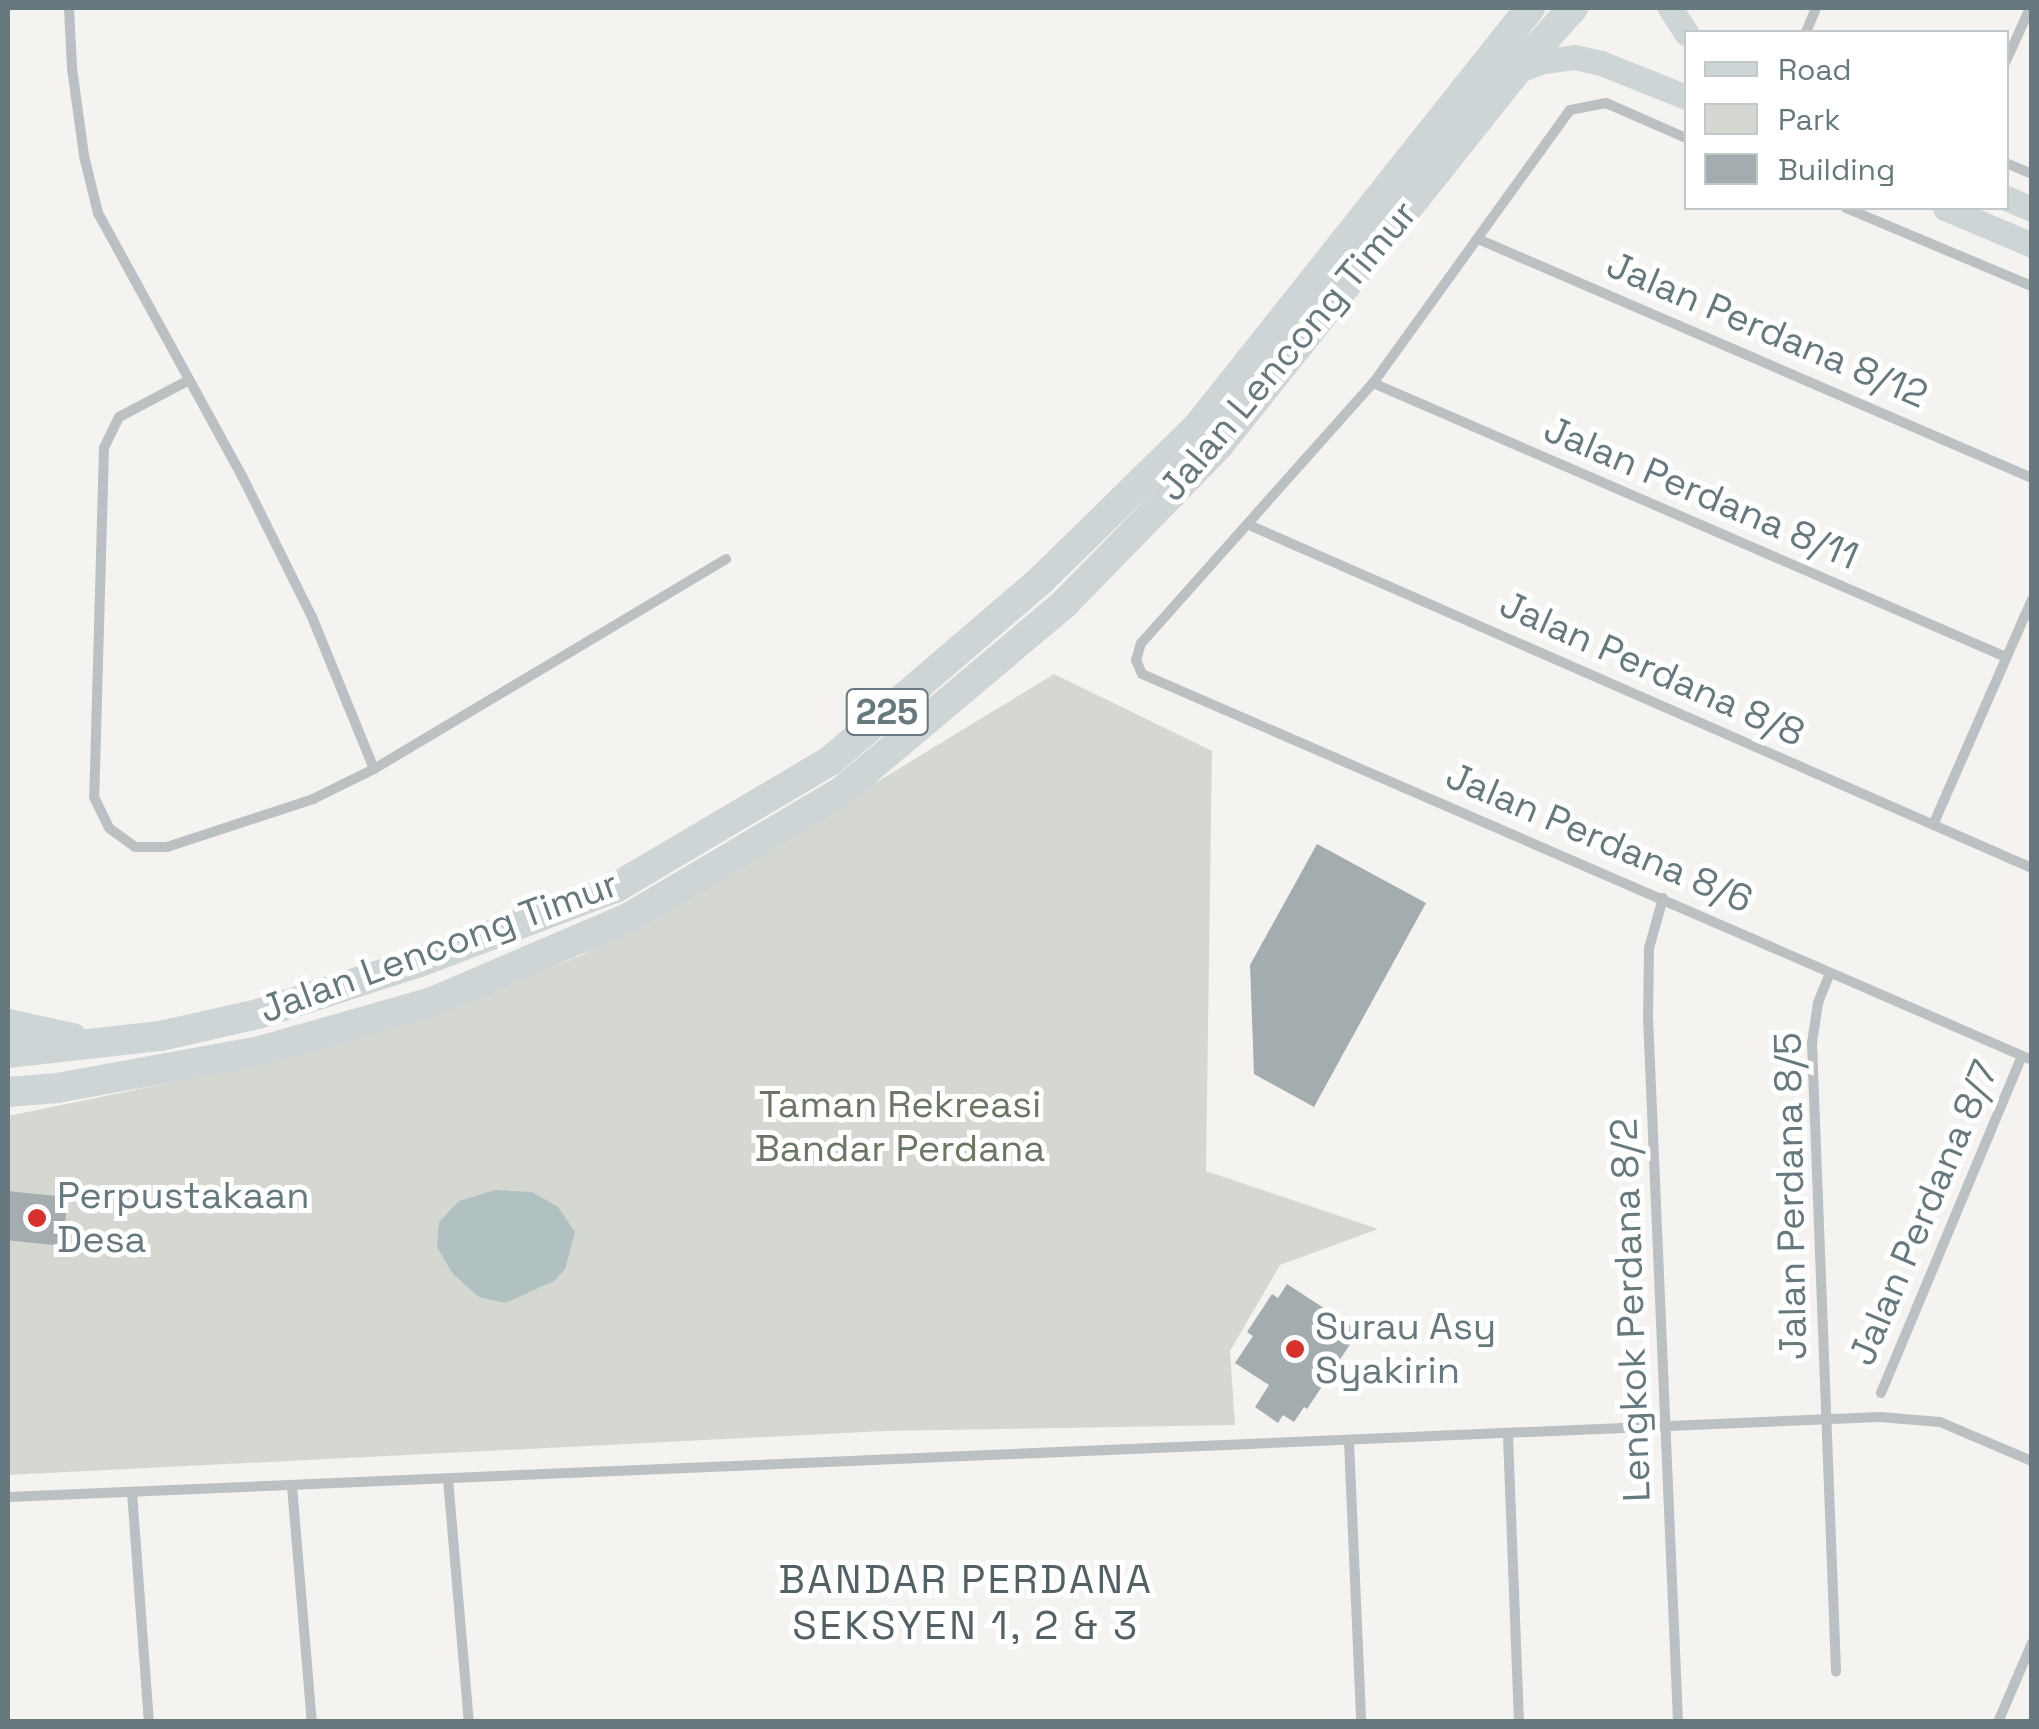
<!DOCTYPE html>
<html>
<head>
<meta charset="utf-8">
<style>
  body { margin:0 }
  #map { position:relative; width:2039px; height:1729px; overflow:hidden; background:#f4f3f0; font-family:"Space Grotesk",sans-serif }
  div>[style] { position:absolute }
  .green>* { inset:0; background:#d5d8d0 }
  .water>* { inset:0; background:#b1c1c2 }
  .building>* { inset:0; background:#a3adaf; transform-origin:0 0 }
  .street>* { height:10px; margin:-5px; padding:0 5px; transform-origin:5px; border-radius:5px; background:#bbc0c2 }
  .secondary>* { height:25px; margin:-12.5px; padding:0 12.5px; transform-origin:12.5px; border-radius:12.5px; background:#ced5d6 }
  .highway>* { height:30px; margin:-15px; padding:0 15px; transform-origin:15px; border-radius:15px; background:#ced5d6 }
  .dots>* { width:28px; height:28px; translate:-50% -50%; box-sizing:border-box; border:5px solid #fff; border-radius:50% }
  span { translate:-50% -50%; white-space:nowrap; text-align:center; line-height:1.15; -webkit-text-stroke:10px #fff; paint-order:stroke }
  .shield-label span { padding:2px 8px; background:#fff; border:2px solid; border-radius:8px; -webkit-text-stroke-width:0 }
  .shield-label { font-size:35px; color:#65797f; font-weight:700 }
  .street-label { font-size:38px; color:#65797f }
  .park-label { font-size:38px; color:#6b7763 }
  .poi-label { font-size:38px; color:#65797f }
  .left { translate:0 -50%; text-align:left }
  .neighbourhood-label { font-size:40px; color:#526165; letter-spacing:2.5px }
  .frame { position:absolute; inset:0; border:10px solid #65797f; pointer-events:none }
  .legend { position:absolute; left:1684px; top:30px; width:325px; height:180px; box-sizing:border-box; background:#fff; border:2px solid #c1c9cc; margin:0; padding:12px 18px; list-style:none; font-size:30px; color:#65797f }
  .legend li { display:flex; align-items:center; gap:20px; height:50px }
  .legend b { width:50px; border:2px solid #c1c9cc }
</style>
</head>
<body>
<div id="map">
  <div class="green">
    <i style="clip-path:polygon(1054px 674px,1212px 751px,1206px 1171px,1378px 1229px,1280px 1265px,1230px 1351px,1235px 1425px,884px 1431px,8px 1475px,8px 1116px,173px 1082px,416px 1021px,582px 955px,716px 880px)"></i>
  </div>
  <div class="water">
    <i style="clip-path:polygon(495px 1190px,532px 1192px,558px 1207px,575px 1232px,565px 1269px,554px 1281px,505px 1303px,479px 1297px,453px 1274px,437px 1247px,439px 1222px,459px 1201px)"></i>
  </div>
  <div class="building">
    <i style="clip-path:polygon(1317px 844px,1426px 903px,1314px 1107px,1254px 1074px,1250px 965px)"></i>
    <i style="left:8px;top:1191px;width:60px;height:49px;rotate:6deg"></i>
    <i style="clip-path:polygon(1287px 1284px,1359px 1331px,1307px 1409px,1304px 1407px,1294px 1422px,1283px 1415px,1278px 1423px,1255px 1407px,1269px 1385px,1235px 1363px,1253px 1336px,1247px 1332px,1272px 1294px,1278px 1298px)"></i>
  </div>
  <div class="street">
    <i style="left:69px;top:8px;width:60px;rotate:87.1deg"></i>
    <i style="left:72px;top:68px;width:89px;rotate:82.2deg"></i>
    <i style="left:84px;top:156px;width:59px;rotate:76.2deg"></i>
    <i style="left:98px;top:213px;width:300px;rotate:61.3deg"></i>
    <i style="left:242px;top:476px;width:157px;rotate:63.6deg"></i>
    <i style="left:312px;top:617px;width:164px;rotate:67.8deg"></i>
    <i style="left:1806px;top:32px;width:26px;rotate:-67deg"></i>
    <i style="left:2006px;top:61px;width:58px;rotate:-65.6deg"></i>
    <i style="left:1686px;top:138px;width:87px;rotate:-156.4deg"></i>
    <i style="left:1606px;top:103px;width:37px;rotate:169deg"></i>
    <i style="left:1570px;top:110px;width:337px;rotate:125.8deg"></i>
    <i style="left:1373px;top:383px;width:348px;rotate:131.7deg"></i>
    <i style="left:1141px;top:643px;width:18px;rotate:106deg"></i>
    <i style="left:1136px;top:660px;width:15px;rotate:67deg"></i>
    <i style="left:1142px;top:674px;width:970px;rotate:23.45deg"></i>
    <i style="left:2006px;top:163px;width:28px;rotate:23deg"></i>
    <i style="left:1846px;top:208px;width:202px;rotate:22.8deg"></i>
    <i style="left:1478px;top:239px;width:603px;rotate:23.34deg"></i>
    <i style="left:189px;top:380px;width:79px;rotate:152.1deg"></i>
    <i style="left:119px;top:417px;width:34px;rotate:116deg"></i>
    <i style="left:104px;top:448px;width:349px;rotate:91.6deg"></i>
    <i style="left:94px;top:797px;width:34px;rotate:64deg"></i>
    <i style="left:109px;top:828px;width:32px;rotate:36deg"></i>
    <i style="left:135px;top:847px;width:32px"></i>
    <i style="left:167px;top:847px;width:154px;rotate:-18.2deg"></i>
    <i style="left:313px;top:799px;width:68px;rotate:-26.2deg"></i>
    <i style="left:374px;top:769px;width:410px;rotate:-30.8deg"></i>
    <i style="left:1373px;top:383px;width:690px;rotate:23.41deg"></i>
    <i style="left:1249px;top:525px;width:855px;rotate:23.66deg"></i>
    <i style="left:1933px;top:825px;width:246px;rotate:-66.3deg"></i>
    <i style="left:1663px;top:898px;width:52px;rotate:105.6deg"></i>
    <i style="left:1649px;top:948px;width:69px;rotate:90.8deg"></i>
    <i style="left:1648px;top:1017px;width:706px;rotate:87.56deg"></i>
    <i style="left:1830px;top:973px;width:32px;rotate:112deg"></i>
    <i style="left:1818px;top:1003px;width:40px;rotate:98.5deg"></i>
    <i style="left:1812px;top:1043px;width:629px;rotate:87.81deg"></i>
    <i style="left:1881px;top:1393px;width:365px;rotate:-67.3deg"></i>
    <i style="left:1508px;top:1436px;width:286px;rotate:87.8deg"></i>
    <i style="left:1349px;top:1442px;width:280px;rotate:87.5deg"></i>
    <i style="left:448px;top:1479px;width:244px;rotate:85.1deg"></i>
    <i style="left:292px;top:1486px;width:237px;rotate:85.2deg"></i>
    <i style="left:132px;top:1492px;width:231px;rotate:85.8deg"></i>
    <i style="left:8px;top:1497px;width:1874px;rotate:-2.45deg"></i>
    <i style="left:1880px;top:1417px;width:60px;rotate:4.8deg"></i>
    <i style="left:1940px;top:1422px;width:100px;rotate:23deg"></i>
    <i style="left:1998px;top:1722px;width:86px;rotate:-66.7deg"></i>
  </div>
  <div class="secondary">
    <i style="left:1670px;top:8px;width:30px;rotate:57deg"></i>
    <i style="left:1516px;top:71px;width:29px;rotate:-20deg"></i>
    <i style="left:1543px;top:61px;width:32px;rotate:-7deg"></i>
    <i style="left:1575px;top:57px;width:27px;rotate:13deg"></i>
    <i style="left:1601px;top:63px;width:92px;rotate:21.8deg"></i>
    <i style="left:2006px;top:198px;width:28px;rotate:23deg"></i>
    <i style="left:1945px;top:208px;width:95px;rotate:23deg"></i>
  </div>
  <div class="highway">
    <i style="left:8px;top:1024px;width:66px;rotate:12.2deg"></i>
    <i style="left:8px;top:1053px;width:153px;rotate:-6.4deg"></i>
    <i style="left:160px;top:1036px;width:100px;rotate:-12.7deg"></i>
    <i style="left:258px;top:1014px;width:170px;rotate:-17.8deg"></i>
    <i style="left:420px;top:962px;width:209px;rotate:-20.8deg"></i>
    <i style="left:615px;top:888px;width:250px;rotate:-30.6deg"></i>
    <i style="left:830px;top:761px;width:279px;rotate:-40.6deg"></i>
    <i style="left:1042px;top:579px;width:219px;rotate:-44.4deg"></i>
    <i style="left:1198px;top:426px;width:534px;rotate:-51.54deg"></i>
    <i style="left:8px;top:1092px;width:49px;rotate:-4.7deg"></i>
    <i style="left:57px;top:1088px;width:206px;rotate:-10.3deg"></i>
    <i style="left:260px;top:1051px;width:179px;rotate:-15.9deg"></i>
    <i style="left:432px;top:1002px;width:215px;rotate:-23.2deg"></i>
    <i style="left:630px;top:917px;width:247px;rotate:-30.7deg"></i>
    <i style="left:842px;top:791px;width:292px;rotate:-40.1deg"></i>
    <i style="left:1065px;top:603px;width:221px;rotate:-45.7deg"></i>
    <i style="left:1219px;top:445px;width:478px;rotate:-51.5deg"></i>
    <i style="left:1516px;top:71px;width:85px;rotate:-47.9deg"></i>
  </div>
  <div class="dots">
    <i style="left:37px;top:1218px;background:#d6312d"></i>
    <i style="left:1295px;top:1349px;background:#d6312d"></i>
  </div>
  <div class="shield-label">
    <span style="left:887px;top:712px">225</span>
  </div>
  <div class="street-label">
    <span style="left:1767px;top:330px;rotate:23deg">Jalan Perdana 8/12</span>
    <span style="left:1288px;top:351px;rotate:-50deg">Jalan Lencong Timur</span>
    <span style="left:1701px;top:493px;rotate:23deg">Jalan Perdana 8/11</span>
    <span style="left:1652px;top:669px;rotate:24deg">Jalan Perdana 8/8</span>
    <span style="left:1599px;top:838px;rotate:23deg">Jalan Perdana 8/6</span>
    <span style="left:439px;top:947px;rotate:-20deg">Jalan Lencong Timur</span>
    <span style="left:1791px;top:1196px;rotate:-91deg">Jalan Perdana 8/5</span>
    <span style="left:1924px;top:1213px;rotate:-67deg">Jalan Perdana 8/7</span>
    <span style="left:1631px;top:1310px;rotate:-92deg">Lengkok Perdana 8/2</span>
  </div>
  <div class="park-label">
    <span style="left:900px;top:1127px">Taman Rekreasi<br>Bandar Perdana</span>
  </div>
  <div class="poi-label">
    <span class="left" style="left:57px;top:1218px">Perpustakaan<br>Desa</span>
    <span class="left" style="left:1315px;top:1349px">Surau Asy<br>Syakirin</span>
  </div>
  <div class="neighbourhood-label">
    <span style="left:966px;top:1603px">BANDAR PERDANA<br>SEKSYEN 1, 2 &amp; 3</span>
  </div>
  <div class="frame"></div>
  <ul class="legend">
  <li><b style="height:12px;background:#ced5d6"></b>Road</li>
  <li><b style="height:28px;background:#d5d8d0"></b>Park</li>
  <li><b style="height:28px;background:#a3adaf"></b>Building</li>
  </ul>
</div>
</body>
</html>
